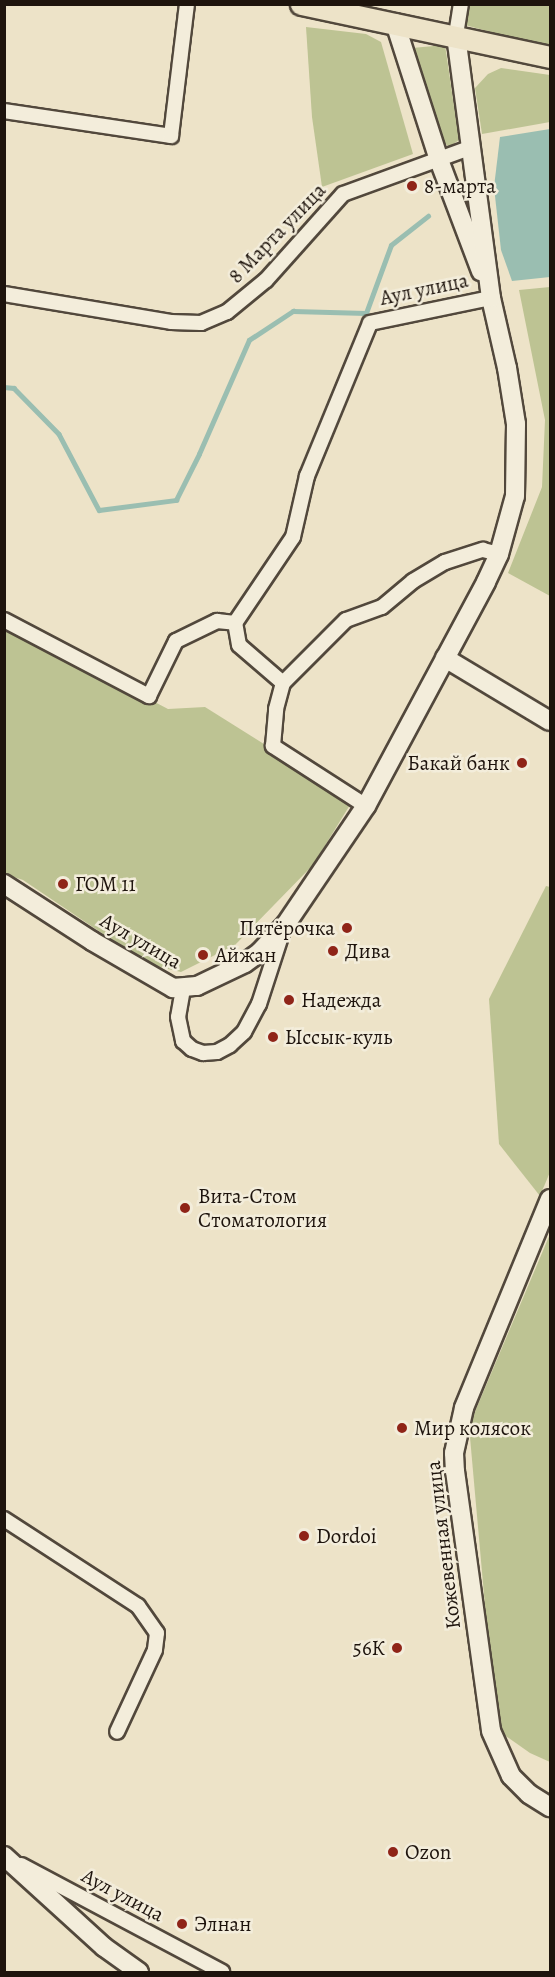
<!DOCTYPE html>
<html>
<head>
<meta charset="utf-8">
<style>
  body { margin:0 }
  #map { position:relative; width:555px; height:1977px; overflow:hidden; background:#ede3c8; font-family:Alegreya,serif }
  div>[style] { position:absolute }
  .green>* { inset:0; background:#bdc393 }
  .water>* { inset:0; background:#9abeb1 }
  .stream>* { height:4.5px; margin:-2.25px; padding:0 2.25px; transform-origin:2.25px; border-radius:2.25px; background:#9abeb1 }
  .roads { filter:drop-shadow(2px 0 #52483c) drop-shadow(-2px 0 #52483c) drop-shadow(0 2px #52483c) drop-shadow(0 -2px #52483c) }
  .street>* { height:14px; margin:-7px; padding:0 7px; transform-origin:7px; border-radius:7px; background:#f3eddb }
  .secondary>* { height:18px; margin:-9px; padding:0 9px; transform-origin:9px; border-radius:9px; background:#f3eddb }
  .primary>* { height:21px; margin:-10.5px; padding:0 10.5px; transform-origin:10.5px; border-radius:10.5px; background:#ede3c8 }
  .dots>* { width:16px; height:16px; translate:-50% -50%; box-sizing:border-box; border:3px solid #f3eddb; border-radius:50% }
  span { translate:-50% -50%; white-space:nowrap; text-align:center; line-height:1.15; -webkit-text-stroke:5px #f3eddb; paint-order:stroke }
  .poi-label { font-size:21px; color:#1e140d }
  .left { translate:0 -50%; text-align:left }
  .right { translate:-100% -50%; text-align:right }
  .street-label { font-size:21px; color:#1e140d }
  .frame { position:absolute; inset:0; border:6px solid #1e140d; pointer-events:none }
</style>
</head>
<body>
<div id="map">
  <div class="green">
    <i style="clip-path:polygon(469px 5px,550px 5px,550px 48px,465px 25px)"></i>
    <i style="clip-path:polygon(306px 27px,366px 34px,381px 42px,413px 154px,322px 187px,312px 117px)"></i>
    <i style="clip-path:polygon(445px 45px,459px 140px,449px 147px,445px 143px,412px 48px)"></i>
    <i style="clip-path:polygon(501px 68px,550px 75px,550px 122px,482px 134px,475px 88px,488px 74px)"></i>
    <i style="clip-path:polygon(550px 287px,550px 596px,508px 573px,542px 487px,545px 420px,519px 290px)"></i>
    <i style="clip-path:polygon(4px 623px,168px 709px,205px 707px,353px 800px,313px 865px,235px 945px,181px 972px,159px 967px,118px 944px,23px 880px,5px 874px)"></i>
    <i style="clip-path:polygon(546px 886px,550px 887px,550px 1172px,540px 1196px,499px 1144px,489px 999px)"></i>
    <i style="clip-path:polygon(550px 1234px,550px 1762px,530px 1753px,496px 1729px,469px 1426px)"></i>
  </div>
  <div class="water">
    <i style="clip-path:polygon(550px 129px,550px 277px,512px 281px,501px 250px,494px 187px,500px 137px)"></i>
  </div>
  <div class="stream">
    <i style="left:4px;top:387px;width:10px;rotate:6deg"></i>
    <i style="left:14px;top:388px;width:64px;rotate:45.6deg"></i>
    <i style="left:59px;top:434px;width:86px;rotate:62.2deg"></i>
    <i style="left:99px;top:510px;width:78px;rotate:-7.4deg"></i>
    <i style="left:176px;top:500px;width:51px;rotate:-63.4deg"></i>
    <i style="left:199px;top:454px;width:124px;rotate:-66.3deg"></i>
    <i style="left:249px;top:340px;width:53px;rotate:-33.4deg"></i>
    <i style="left:293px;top:311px;width:73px;rotate:1.6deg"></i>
    <i style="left:366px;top:313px;width:72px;rotate:-69.8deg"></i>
    <i style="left:391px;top:245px;width:47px;rotate:-38.1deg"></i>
  </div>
  <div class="roads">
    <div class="street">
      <i style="left:456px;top:35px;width:31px;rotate:-81deg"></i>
      <i style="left:4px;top:111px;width:169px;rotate:8.5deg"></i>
      <i style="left:171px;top:136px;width:133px;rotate:-83.1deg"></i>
      <i style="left:4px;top:294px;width:169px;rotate:9.5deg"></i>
      <i style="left:171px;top:322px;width:30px;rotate:2deg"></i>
      <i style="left:201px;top:323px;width:28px;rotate:-23deg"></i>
      <i style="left:227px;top:312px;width:50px;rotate:-39.4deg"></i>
      <i style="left:266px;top:280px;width:115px;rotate:-48.2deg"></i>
      <i style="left:343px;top:194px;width:137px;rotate:-20deg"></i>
      <i style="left:4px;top:620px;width:164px;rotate:27.7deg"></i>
      <i style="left:149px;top:696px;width:61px;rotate:-63.9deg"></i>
      <i style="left:176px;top:641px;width:46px;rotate:-26deg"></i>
      <i style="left:217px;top:621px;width:18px;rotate:6deg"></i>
      <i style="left:283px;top:683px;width:89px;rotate:-45deg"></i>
      <i style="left:346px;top:620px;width:38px;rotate:-20deg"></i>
      <i style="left:382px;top:607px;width:40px;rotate:-40deg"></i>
      <i style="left:413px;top:581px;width:37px;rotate:-31deg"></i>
      <i style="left:445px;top:562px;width:40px;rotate:-18deg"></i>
      <i style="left:483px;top:550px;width:16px;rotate:14deg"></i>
      <i style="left:366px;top:806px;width:111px;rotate:-147.2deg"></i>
      <i style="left:273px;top:746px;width:37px;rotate:-85deg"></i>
      <i style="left:276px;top:709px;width:27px;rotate:-75deg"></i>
      <i style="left:283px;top:683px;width:58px;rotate:-139.2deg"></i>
      <i style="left:239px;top:645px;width:22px;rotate:-100deg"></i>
      <i style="left:235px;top:623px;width:104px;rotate:-56deg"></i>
      <i style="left:293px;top:537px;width:63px;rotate:-77.1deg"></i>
      <i style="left:307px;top:476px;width:165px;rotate:-67.6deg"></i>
      <i style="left:370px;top:323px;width:124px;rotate:-11.7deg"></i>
      <i style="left:183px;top:989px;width:28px;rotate:100deg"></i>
      <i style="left:178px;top:1017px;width:25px;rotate:78deg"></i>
      <i style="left:183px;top:1041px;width:12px;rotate:42deg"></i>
      <i style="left:192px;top:1049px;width:12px;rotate:20deg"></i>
      <i style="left:203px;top:1053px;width:14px;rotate:-4deg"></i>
      <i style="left:217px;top:1052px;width:15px;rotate:-28deg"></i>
      <i style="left:230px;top:1045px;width:19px;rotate:-43deg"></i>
      <i style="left:244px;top:1032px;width:32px;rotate:-62deg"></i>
      <i style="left:259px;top:1004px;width:78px;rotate:-72deg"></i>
      <i style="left:4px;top:1519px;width:160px;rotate:33deg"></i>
      <i style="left:138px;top:1606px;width:33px;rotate:55deg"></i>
      <i style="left:157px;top:1633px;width:17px;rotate:97deg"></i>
      <i style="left:155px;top:1650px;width:90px;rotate:114.9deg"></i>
      <i style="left:21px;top:1865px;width:228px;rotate:28deg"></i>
    </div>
    <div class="secondary">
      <i style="left:395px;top:23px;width:144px;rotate:72.2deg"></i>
      <i style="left:439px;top:160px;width:119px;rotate:69.3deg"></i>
      <i style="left:445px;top:658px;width:122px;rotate:31deg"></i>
      <i style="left:4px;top:884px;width:105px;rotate:32.9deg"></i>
      <i style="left:92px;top:941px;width:94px;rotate:30.1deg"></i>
      <i style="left:173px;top:988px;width:24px;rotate:-5deg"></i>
      <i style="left:197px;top:986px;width:53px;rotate:-25.6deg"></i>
      <i style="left:245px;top:963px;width:19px;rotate:-36deg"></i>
      <i style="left:260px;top:952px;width:38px;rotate:-47deg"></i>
      <i style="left:286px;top:924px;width:143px;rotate:-55.9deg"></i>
      <i style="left:366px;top:806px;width:254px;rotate:-61.8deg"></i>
      <i style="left:486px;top:582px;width:31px;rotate:-65deg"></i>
      <i style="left:499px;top:554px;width:60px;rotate:-74.6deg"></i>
      <i style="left:515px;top:496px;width:72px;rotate:-89.2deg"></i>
      <i style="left:516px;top:424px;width:57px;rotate:-99.1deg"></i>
      <i style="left:507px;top:368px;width:72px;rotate:-102.9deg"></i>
      <i style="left:491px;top:298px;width:265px;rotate:-97.6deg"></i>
      <i style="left:550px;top:1199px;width:226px;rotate:112.4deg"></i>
      <i style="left:464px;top:1408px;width:46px;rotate:102.5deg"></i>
      <i style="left:454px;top:1453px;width:18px;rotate:87deg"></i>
      <i style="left:455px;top:1471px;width:262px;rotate:82.1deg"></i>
      <i style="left:491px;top:1731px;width:49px;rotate:66deg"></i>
      <i style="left:511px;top:1776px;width:25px;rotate:45deg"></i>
      <i style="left:529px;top:1794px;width:25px;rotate:32deg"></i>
      <i style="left:4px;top:1856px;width:135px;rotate:42.3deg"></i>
      <i style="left:104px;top:1947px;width:43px;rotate:35.5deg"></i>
    </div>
    <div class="primary">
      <i style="left:301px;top:4px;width:255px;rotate:12deg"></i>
    </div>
  </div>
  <div class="dots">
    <i style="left:412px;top:186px;background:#8f2418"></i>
    <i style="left:522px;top:763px;background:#8f2418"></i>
    <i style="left:63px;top:884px;background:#8f2418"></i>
    <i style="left:347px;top:928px;background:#8f2418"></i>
    <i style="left:333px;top:951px;background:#8f2418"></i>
    <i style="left:203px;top:955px;background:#8f2418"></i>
    <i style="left:289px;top:1000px;background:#8f2418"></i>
    <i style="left:273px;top:1037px;background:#8f2418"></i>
    <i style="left:185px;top:1208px;background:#8f2418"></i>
    <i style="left:402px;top:1428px;background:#8f2418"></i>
    <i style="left:304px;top:1536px;background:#8f2418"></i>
    <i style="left:397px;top:1648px;background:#8f2418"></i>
    <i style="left:393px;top:1852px;background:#8f2418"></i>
    <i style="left:182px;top:1924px;background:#8f2418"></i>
  </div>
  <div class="poi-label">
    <span class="left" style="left:424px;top:186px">8-марта</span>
    <span class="right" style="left:510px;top:763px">Бакай банк</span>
    <span class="left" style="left:75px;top:884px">ГОМ 11</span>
    <span class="right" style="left:335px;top:928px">Пятёрочка</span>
    <span class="left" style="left:345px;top:951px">Дива</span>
    <span class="left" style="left:215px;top:955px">Айжан</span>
    <span class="left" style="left:301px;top:1000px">Надежда</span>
    <span class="left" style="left:285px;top:1037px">Ыссык-куль</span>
    <span class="left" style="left:198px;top:1208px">Вита-Стом<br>Стоматология</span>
    <span class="left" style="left:414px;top:1428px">Мир колясок</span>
    <span class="left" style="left:316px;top:1536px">Dordoi</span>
    <span class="right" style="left:385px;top:1648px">56К</span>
    <span class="left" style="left:405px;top:1852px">Ozon</span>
    <span class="left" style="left:194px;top:1924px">Элнан</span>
  </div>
  <div class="street-label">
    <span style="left:277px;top:233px;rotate:-46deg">8 Марта улица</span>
    <span style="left:424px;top:289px;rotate:-12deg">Аул улица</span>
    <span style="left:141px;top:941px;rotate:30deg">Аул улица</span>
    <span style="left:443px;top:1545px;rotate:-97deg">Кожевенная улица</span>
    <span style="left:123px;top:1895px;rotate:28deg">Аул улица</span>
  </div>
  <div class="frame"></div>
</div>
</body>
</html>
